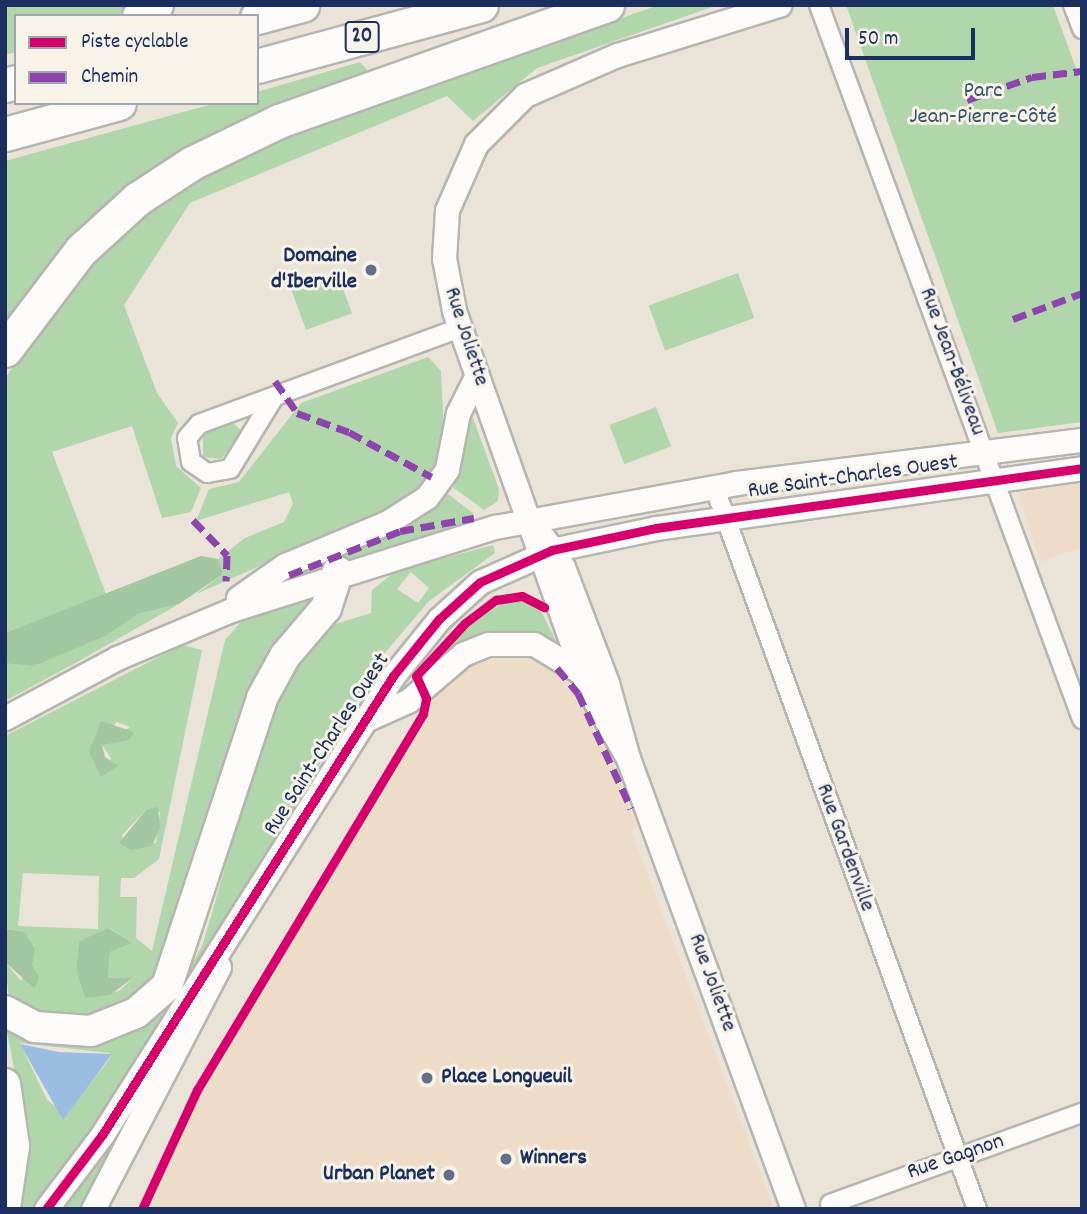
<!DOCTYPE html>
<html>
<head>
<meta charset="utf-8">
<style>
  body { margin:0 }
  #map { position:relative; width:1087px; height:1214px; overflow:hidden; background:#e9e4d7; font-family:Dekko,sans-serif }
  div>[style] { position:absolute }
  .built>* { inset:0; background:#eddcc8 }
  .green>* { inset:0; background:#b1d6ab; transform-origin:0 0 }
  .forest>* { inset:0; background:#a3c7a1 }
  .water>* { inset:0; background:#9cbde2 }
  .roads { filter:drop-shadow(2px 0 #b6b5b0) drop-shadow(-2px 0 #b6b5b0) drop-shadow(0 2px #b6b5b0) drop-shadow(0 -2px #b6b5b0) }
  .minor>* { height:18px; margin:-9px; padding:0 9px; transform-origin:9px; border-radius:9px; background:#fcfbf9 }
  .tertiary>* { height:23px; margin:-11.5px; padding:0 11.5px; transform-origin:11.5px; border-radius:11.5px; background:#fcfbf9 }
  .trunk>* { height:30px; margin:-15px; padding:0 15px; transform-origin:15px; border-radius:15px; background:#fcfbf9 }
  .motorway>* { height:33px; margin:-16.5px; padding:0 16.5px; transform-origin:16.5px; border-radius:16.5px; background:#fcfbf9 }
  .quiet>* { height:7px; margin-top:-3.5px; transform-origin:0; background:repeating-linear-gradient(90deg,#8e44ad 0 14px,transparent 0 21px) }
  .cycleway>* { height:9px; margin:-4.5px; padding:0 4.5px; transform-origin:4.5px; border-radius:4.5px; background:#d6006c }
  .dots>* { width:19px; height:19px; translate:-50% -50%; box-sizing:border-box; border:4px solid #f7f3e8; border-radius:50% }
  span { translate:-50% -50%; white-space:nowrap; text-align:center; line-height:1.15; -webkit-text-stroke:6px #f7f3e8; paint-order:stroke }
  .shield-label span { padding:2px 5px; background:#f7f3e8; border:2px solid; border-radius:5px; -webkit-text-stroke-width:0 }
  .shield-label { font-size:21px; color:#1b2f5e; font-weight:700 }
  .park-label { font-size:23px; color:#355668 }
  .poi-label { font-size:23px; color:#1b2f5e; font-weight:700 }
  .right { translate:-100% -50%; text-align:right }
  .left { translate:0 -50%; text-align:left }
  .street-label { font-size:23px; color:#1b2f5e }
  .frame { position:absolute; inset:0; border:7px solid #1b2f5e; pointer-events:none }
  .legend { position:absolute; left:14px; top:14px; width:245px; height:91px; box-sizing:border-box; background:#f7f3e8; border:2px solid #9fa5b1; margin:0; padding:9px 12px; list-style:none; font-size:21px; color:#1b2f5e }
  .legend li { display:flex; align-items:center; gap:14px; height:35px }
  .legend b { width:35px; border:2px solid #9fa5b1 }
  .scale { position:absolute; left:845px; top:28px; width:130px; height:32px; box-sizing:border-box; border:4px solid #1b2f5e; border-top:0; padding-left:9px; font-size:21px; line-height:24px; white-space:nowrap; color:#1b2f5e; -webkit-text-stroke:5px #f7f3e8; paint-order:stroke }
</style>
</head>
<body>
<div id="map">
  <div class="built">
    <i style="clip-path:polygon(1082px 481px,1082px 547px,1041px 562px,1019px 499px,1031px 486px)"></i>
    <i style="clip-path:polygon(525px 651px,569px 683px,617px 772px,636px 828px,631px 830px,774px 1209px,147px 1209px,191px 1110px,424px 719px,429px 696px,466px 663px,490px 653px)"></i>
  </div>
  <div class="green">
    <i style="clip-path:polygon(5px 5px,135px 5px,117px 16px,16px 16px,16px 52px,5px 55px)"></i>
    <i style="clip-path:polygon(659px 5px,718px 5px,537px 68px,473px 121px,447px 96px,190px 203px,124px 305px,157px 393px,178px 423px,171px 438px,176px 466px,201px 488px,191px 512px,162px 518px,132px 426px,52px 452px,106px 594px,5px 633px,5px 379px,50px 308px,121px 232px,184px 185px,261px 144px)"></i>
    <i style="clip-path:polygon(846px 5px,1053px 5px,1082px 85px,1082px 422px,998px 433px)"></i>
    <i style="clip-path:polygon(360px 62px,369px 72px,67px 245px,5px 323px,5px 161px,216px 103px,257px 103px,257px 92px)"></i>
    <i style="left:337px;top:272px;width:44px;height:49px;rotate:70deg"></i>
    <i style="left:738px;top:273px;width:48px;height:95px;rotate:70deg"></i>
    <i style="clip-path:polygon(428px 357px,441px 371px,444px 434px,433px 471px,419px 490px,397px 506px,196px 594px,223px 574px,218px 559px,245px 538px,284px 522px,293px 504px,289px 492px,196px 521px,209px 489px,239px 482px,301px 403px)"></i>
    <i style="left:656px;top:407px;width:42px;height:50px;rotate:69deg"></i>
    <i style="clip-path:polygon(467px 417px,473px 418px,499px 489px,498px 501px,484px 510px,447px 483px)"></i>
    <i style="clip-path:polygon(233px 423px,242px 431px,221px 459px,203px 457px,203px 434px)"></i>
    <i style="clip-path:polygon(443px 490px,474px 514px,473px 522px,293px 577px,290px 571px)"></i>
    <i style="clip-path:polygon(evenodd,493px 545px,495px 553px,429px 601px,384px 654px,267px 855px,95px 1128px,33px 1209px,19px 1209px,28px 1140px,5px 1022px,37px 1037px,184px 979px,203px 944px,275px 692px,309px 644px,332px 625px,371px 613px,372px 590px,396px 571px,493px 545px,411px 572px,429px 588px,418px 603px,397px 589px,411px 572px,493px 545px,20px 1043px,110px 1053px,111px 1057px,66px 1114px,47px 1100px,20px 1043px)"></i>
    <i style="clip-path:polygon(evenodd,313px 597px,255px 679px,154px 977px,106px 1014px,69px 1020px,9px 1000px,5px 962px,21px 981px,35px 947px,25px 932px,5px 929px,5px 736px,182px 645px,202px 650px,159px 859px,134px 878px,121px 878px,120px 897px,137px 897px,136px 938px,152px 951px,225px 640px,241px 622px,313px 597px,117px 722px,130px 727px,102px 745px,111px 758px,101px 777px,89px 752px,117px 722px,313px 597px,146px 810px,160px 812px,156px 843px,125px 847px,122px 835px,146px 810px,313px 597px,23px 873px,99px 876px,98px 929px,18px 926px,23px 873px,313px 597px,109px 928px,133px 943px,110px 952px,108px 978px,134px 977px,119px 991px,85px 998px,76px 970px,79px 941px,109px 928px)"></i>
    <i style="clip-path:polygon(509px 599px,538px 605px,557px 643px,522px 632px,482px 635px,420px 677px,469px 624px)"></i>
    <i style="clip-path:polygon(179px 604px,81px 660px,5px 701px,5px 663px,87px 644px,138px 614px)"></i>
    <i style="clip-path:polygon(156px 1065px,81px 1209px,59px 1209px,115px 1133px)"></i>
  </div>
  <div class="forest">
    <i style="clip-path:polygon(201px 556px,218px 559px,223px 574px,179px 604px,138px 614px,105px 636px,34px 666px,5px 663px,5px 633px)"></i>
    <i style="clip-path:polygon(101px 721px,134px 732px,129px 740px,102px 745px,105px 757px,118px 766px,101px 777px,89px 752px)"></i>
    <i style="clip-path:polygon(158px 807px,160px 828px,152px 846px,131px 850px,119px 843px,146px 810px)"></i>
    <i style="clip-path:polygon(108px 928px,133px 943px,110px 952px,108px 978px,134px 977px,110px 995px,85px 998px,76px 970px,79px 941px)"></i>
    <i style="clip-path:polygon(5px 929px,25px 932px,35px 948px,32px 965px,39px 978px,34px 988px,5px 962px)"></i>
  </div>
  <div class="water">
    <i style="clip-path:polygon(20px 1044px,59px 1052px,112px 1054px,63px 1120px)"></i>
  </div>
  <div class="roads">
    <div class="minor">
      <i style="left:819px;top:5px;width:761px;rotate:69.78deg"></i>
      <i style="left:1073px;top:5px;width:26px;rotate:69deg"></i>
      <i style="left:274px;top:397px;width:84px;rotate:121.4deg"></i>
      <i style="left:230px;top:469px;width:23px;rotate:170deg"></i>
      <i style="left:207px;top:473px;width:19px;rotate:-145deg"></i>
      <i style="left:191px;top:462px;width:24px;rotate:-99deg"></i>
      <i style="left:187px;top:438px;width:18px;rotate:-49deg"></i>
      <i style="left:199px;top:424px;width:278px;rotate:-20.2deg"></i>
      <i style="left:714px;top:486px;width:769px;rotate:70.01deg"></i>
      <i style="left:830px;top:1204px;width:268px;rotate:-19.9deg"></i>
    </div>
    <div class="tertiary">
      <i style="left:544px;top:538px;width:35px;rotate:57deg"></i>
      <i style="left:563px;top:567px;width:124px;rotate:69.2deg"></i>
      <i style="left:607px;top:683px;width:78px;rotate:74.4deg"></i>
      <i style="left:628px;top:758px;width:480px;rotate:69.9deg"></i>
      <i style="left:238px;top:598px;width:57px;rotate:-35.1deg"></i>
      <i style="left:285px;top:565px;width:112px;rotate:-22.7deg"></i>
      <i style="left:388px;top:522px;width:46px;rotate:-32.7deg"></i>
      <i style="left:427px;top:497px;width:34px;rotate:-54deg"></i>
      <i style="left:447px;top:469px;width:57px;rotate:-78.9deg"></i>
      <i style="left:458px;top:413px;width:42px;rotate:-63.4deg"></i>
      <i style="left:5px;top:718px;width:127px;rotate:-28.2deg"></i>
      <i style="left:117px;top:658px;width:124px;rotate:-22.8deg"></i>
      <i style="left:231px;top:610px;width:277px;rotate:-17.5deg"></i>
      <i style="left:495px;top:527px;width:245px;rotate:-10.3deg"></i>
      <i style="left:736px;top:483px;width:349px;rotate:-7.1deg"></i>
      <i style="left:363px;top:721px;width:49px;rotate:-24deg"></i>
      <i style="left:408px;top:701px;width:72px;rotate:-40.5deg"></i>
      <i style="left:463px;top:654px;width:27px;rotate:-22deg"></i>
      <i style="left:488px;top:644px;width:46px"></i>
      <i style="left:534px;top:644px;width:56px;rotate:31.1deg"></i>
      <i style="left:628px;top:758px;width:80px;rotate:-120.1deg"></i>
      <i style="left:588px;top:689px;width:402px;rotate:-109.5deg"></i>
      <i style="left:454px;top:310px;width:53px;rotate:-100.9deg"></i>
      <i style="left:444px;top:258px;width:48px;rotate:-86.4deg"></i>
      <i style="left:447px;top:210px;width:72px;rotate:-66.3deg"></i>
      <i style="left:476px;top:144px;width:69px;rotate:-45deg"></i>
      <i style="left:525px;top:95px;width:100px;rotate:-23.5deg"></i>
      <i style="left:617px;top:55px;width:170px;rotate:-17.2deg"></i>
      <i style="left:46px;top:1209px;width:93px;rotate:-52.9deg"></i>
      <i style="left:102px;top:1135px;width:543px;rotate:-57.63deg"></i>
      <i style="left:393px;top:676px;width:73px;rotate:-51.1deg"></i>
      <i style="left:439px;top:619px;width:55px;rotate:-42.1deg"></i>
      <i style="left:480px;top:582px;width:79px;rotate:-24deg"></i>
      <i style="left:552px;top:550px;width:106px;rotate:-11.9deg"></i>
      <i style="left:656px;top:528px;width:430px;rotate:-8deg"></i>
      <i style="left:93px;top:1209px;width:273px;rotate:-62.5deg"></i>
    </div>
    <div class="trunk">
      <i style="left:5px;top:1011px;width:34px;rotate:28deg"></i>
      <i style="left:35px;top:1027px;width:56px;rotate:4.1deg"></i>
      <i style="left:91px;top:1031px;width:48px;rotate:-21.8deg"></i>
      <i style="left:136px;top:1013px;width:41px;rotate:-41.1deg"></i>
      <i style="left:167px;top:986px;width:303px;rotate:-71.7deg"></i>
      <i style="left:262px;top:698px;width:48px;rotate:-61.3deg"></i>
      <i style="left:285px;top:656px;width:63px;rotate:-49.5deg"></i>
      <i style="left:326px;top:608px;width:38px;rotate:-72deg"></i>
      <i style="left:5px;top:1084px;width:63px;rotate:81.7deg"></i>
      <i style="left:14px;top:1146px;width:63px;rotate:98.3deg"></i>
    </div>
    <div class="motorway">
      <i style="left:139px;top:16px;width:20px;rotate:-33deg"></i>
      <i style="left:257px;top:17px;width:47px;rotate:-14.9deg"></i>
      <i style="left:257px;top:66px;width:232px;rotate:-15.2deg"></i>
      <i style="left:5px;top:85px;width:11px;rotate:-15deg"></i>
      <i style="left:5px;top:134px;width:118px;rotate:-15.2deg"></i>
      <i style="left:5px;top:350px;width:126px;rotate:-52.8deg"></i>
      <i style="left:81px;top:250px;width:76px;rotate:-42.3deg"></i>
      <i style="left:137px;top:199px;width:66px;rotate:-33.2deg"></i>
      <i style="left:192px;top:163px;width:97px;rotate:-25.8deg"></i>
      <i style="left:279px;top:121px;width:348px;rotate:-19.5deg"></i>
    </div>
  </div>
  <div class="quiet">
    <i style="left:967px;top:100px;width:69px;rotate:-19.5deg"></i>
    <i style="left:1032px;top:77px;width:50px;rotate:-6.8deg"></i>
    <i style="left:1013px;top:319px;width:74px;rotate:-20.6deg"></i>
    <i style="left:275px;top:381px;width:39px;rotate:55deg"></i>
    <i style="left:297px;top:413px;width:55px;rotate:20.1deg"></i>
    <i style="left:349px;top:432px;width:94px;rotate:28.5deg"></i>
    <i style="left:193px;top:520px;width:49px;rotate:45.8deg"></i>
    <i style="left:227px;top:555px;width:26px;rotate:92deg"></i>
    <i style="left:289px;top:575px;width:119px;rotate:-21.6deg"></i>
    <i style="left:400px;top:531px;width:75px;rotate:-10deg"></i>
    <i style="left:557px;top:668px;width:33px;rotate:50deg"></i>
    <i style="left:578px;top:693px;width:127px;rotate:65.3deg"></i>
  </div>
  <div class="cycleway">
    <i style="left:46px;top:1209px;width:93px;rotate:-52.9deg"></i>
    <i style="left:102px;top:1135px;width:543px;rotate:-57.63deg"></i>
    <i style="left:393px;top:676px;width:73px;rotate:-51.1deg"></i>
    <i style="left:439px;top:619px;width:55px;rotate:-42.1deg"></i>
    <i style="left:480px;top:582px;width:79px;rotate:-24deg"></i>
    <i style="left:552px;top:550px;width:106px;rotate:-11.9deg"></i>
    <i style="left:656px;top:528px;width:430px;rotate:-8deg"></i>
    <i style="left:142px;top:1209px;width:131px;rotate:-65.2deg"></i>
    <i style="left:197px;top:1090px;width:439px;rotate:-59deg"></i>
    <i style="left:423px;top:714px;width:16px;rotate:-79deg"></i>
    <i style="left:426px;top:698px;width:24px;rotate:-114deg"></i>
    <i style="left:416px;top:676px;width:72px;rotate:-47.2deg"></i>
    <i style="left:465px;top:623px;width:39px;rotate:-37deg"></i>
    <i style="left:496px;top:600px;width:26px;rotate:-9deg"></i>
    <i style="left:522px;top:596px;width:25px;rotate:27deg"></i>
  </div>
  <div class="dots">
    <i style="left:371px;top:270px;background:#636e88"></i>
    <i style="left:427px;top:1078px;background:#636e88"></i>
    <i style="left:506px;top:1159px;background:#636e88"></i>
    <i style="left:449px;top:1175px;background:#636e88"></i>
  </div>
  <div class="shield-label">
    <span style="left:362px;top:37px">20</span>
  </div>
  <div class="park-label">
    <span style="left:983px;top:105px">Parc<br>Jean-Pierre-Côté</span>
  </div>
  <div class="poi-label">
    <span class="right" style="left:357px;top:270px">Domaine<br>d'Iberville</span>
    <span class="left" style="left:441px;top:1078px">Place Longueuil</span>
    <span class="left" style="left:520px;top:1159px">Winners</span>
    <span class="right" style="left:435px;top:1175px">Urban Planet</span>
  </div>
  <div class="street-label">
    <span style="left:465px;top:337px;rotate:72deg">Rue Joliette</span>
    <span style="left:951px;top:362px;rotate:70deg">Rue Jean-Béliveau</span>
    <span style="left:853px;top:478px;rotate:-8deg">Rue Saint-Charles Ouest</span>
    <span style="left:328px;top:745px;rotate:-57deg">Rue Saint-Charles Ouest</span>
    <span style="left:844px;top:848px;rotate:70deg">Rue Gardenville</span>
    <span style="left:711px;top:983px;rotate:70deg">Rue Joliette</span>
    <span style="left:956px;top:1158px;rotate:-19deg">Rue Gagnon</span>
  </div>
  <div class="frame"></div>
  <ul class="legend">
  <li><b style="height:9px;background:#d6006c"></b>Piste cyclable</li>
  <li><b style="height:9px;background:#8e44ad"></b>Chemin</li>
  </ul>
  <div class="scale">50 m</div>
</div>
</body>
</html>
